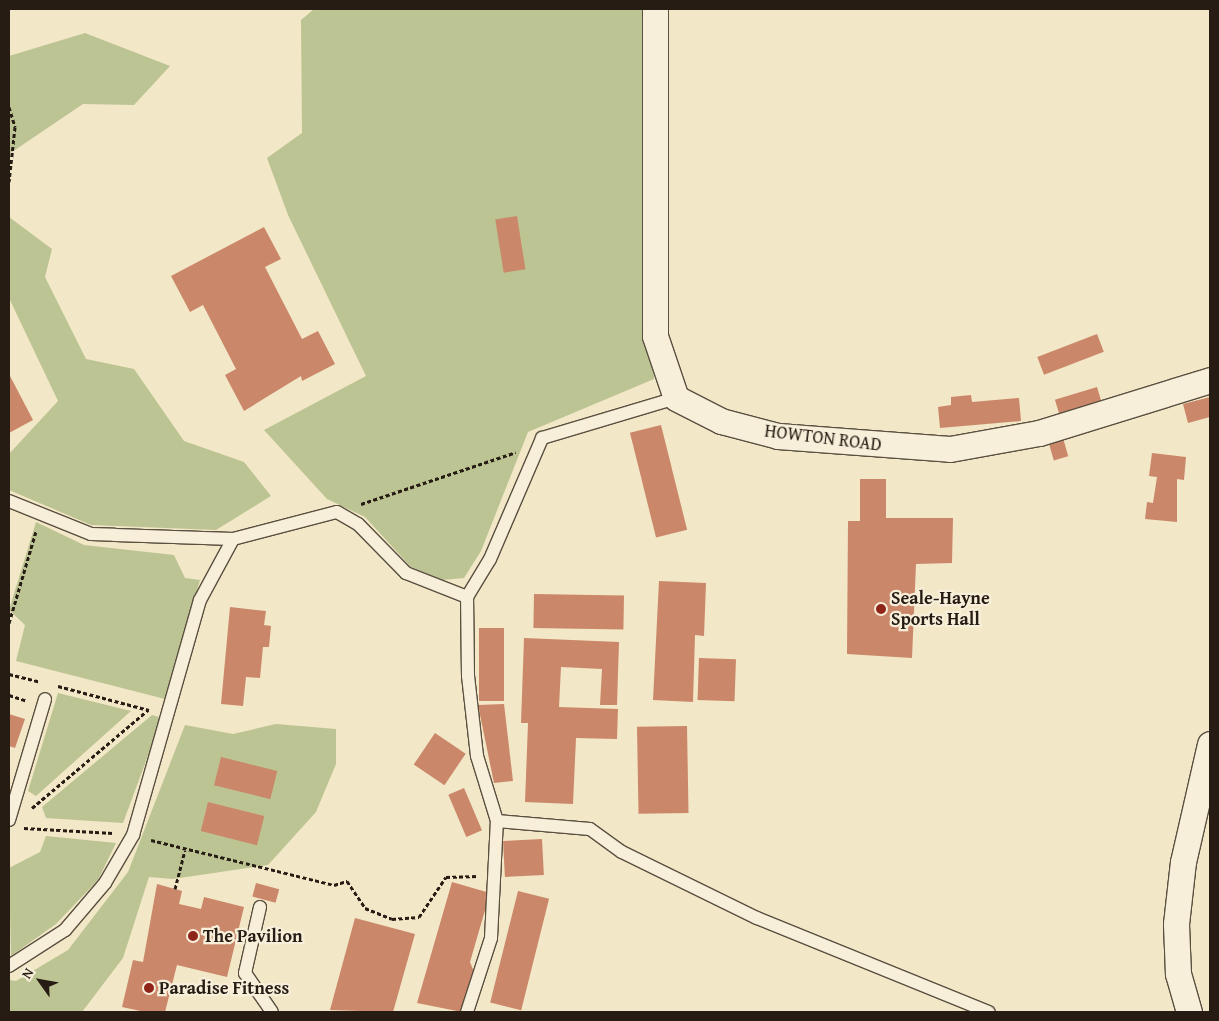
<!DOCTYPE html>
<html>
<head>
<meta charset="utf-8">
<style>
  body { margin:0 }
  #map { position:relative; width:1219px; height:1021px; overflow:hidden; background:#f2e7c6; font-family:"Gentium Book Plus",serif }
  div>[style] { position:absolute }
  .green>* { inset:0; background:#bdc493 }
  .building>* { inset:0; background:#cb876a; transform-origin:0 0 }
  .path>* { height:3px; margin-top:-1.5px; transform-origin:0; background:repeating-linear-gradient(90deg,#271c14 0 4px,transparent 0 6.5px) }
  .roads { filter:drop-shadow(1px 0 #5a4f40) drop-shadow(-1px 0 #5a4f40) drop-shadow(0 1px #5a4f40) drop-shadow(0 -1px #5a4f40) }
  .service>* { height:12px; margin:-6px; padding:0 6px; transform-origin:6px; border-radius:6px; background:#f7efda }
  .minor>* { height:25px; margin:-12.5px; padding:0 12.5px; transform-origin:12.5px; border-radius:12.5px; background:#f7efda }
  .dots>* { width:14px; height:14px; translate:-50% -50%; box-sizing:border-box; border:2px solid #f7efda; border-radius:50% }
  span { translate:-50% -50%; white-space:nowrap; text-align:center; line-height:1.15; -webkit-text-stroke:4.5px #f7efda; paint-order:stroke }
  .street-label { font-size:18px; color:#271c14 }
  .poi-label { font-size:18px; color:#271c14; font-weight:700 }
  .left { translate:0 -50%; text-align:left }
  .frame { position:absolute; inset:0; border:10px solid #271c14; pointer-events:none }
  .north { position:absolute; left:15px; top:956px; width:50px; height:50px; -webkit-text-stroke:4px #f7efda; paint-order:stroke; rotate:302deg; font-size:14px; font-weight:700; line-height:20px; text-align:center; color:#271c14 }
  .north::after { content:''; display:block; margin:auto; width:18px; height:22px; background:#271c14; clip-path:polygon(50% 0,100% 100%,50% 72%,0 100%) }
</style>
</head>
<body>
<div id="map">
  <div class="green">
    <i style="clip-path:polygon(314px 9px,647px 9px,654px 379px,528px 432px,481px 551px,464px 578px,442px 580px,411px 567px,365px 517px,327px 499px,264px 430px,366px 376px,288px 215px,267px 158px,302px 133px,301px 20px)"></i>
    <i style="clip-path:polygon(85px 33px,170px 66px,134px 105px,83px 104px,9px 154px,9px 56px)"></i>
    <i style="clip-path:polygon(9px 217px,52px 249px,45px 277px,86px 359px,134px 369px,184px 441px,244px 462px,271px 496px,216px 530px,91px 525px,9px 490px,9px 454px,58px 401px,9px 298px)"></i>
    <i style="clip-path:polygon(36px 522px,84px 545px,174px 555px,185px 578px,200px 580px,165px 699px,16px 661px,25px 625px,9px 610px)"></i>
    <i style="clip-path:polygon(58px 693px,131px 711px,36px 796px,28px 791px)"></i>
    <i style="clip-path:polygon(152px 715px,162px 718px,123px 823px,46px 818px,42px 807px)"></i>
    <i style="clip-path:polygon(276px 724px,336px 729px,336px 764px,316px 812px,268px 865px,173px 879px,149px 877px,123px 958px,82px 1012px,9px 1012px,9px 980px,16px 981px,68px 950px,128px 872px,185px 725px,233px 734px)"></i>
    <i style="clip-path:polygon(46px 836px,116px 843px,98px 880px,56px 924px,11px 956px,9px 868px,40px 852px)"></i>
  </div>
  <div class="building">
    <i style="left:517px;top:216px;width:54px;height:22px;rotate:81deg"></i>
    <i style="clip-path:polygon(264px 227px,281px 259px,265px 267px,302px 339px,318px 331px,335px 364px,302px 381px,301px 376px,244px 411px,225px 375px,236px 369px,203px 305px,190px 312px,171px 276px)"></i>
    <i style="left:1097px;top:334px;width:19px;height:64px;rotate:69deg"></i>
    <i style="clip-path:polygon(9px 374px,33px 420px,9px 433px)"></i>
    <i style="left:1097px;top:387px;width:14px;height:44px;rotate:73deg"></i>
    <i style="clip-path:polygon(971px 395px,972px 402px,1019px 398px,1021px 421px,940px 428px,938px 407px,951px 405px,951px 397px)"></i>
    <i style="clip-path:polygon(1210px 397px,1210px 417px,1188px 423px,1183px 404px)"></i>
    <i style="left:661px;top:425px;width:108px;height:32px;rotate:76deg"></i>
    <i style="left:1063px;top:438px;width:19px;height:15px;rotate:74deg"></i>
    <i style="clip-path:polygon(1152px 453px,1186px 457px,1184px 480px,1177px 479px,1177px 522px,1145px 519px,1147px 502px,1153px 503px,1157px 477px,1149px 476px)"></i>
    <i style="clip-path:polygon(860px 479px,886px 479px,886px 518px,953px 518px,952px 563px,916px 564px,912px 658px,847px 654px,848px 521px,860px 521px)"></i>
    <i style="clip-path:polygon(659px 581px,706px 583px,704px 636px,695px 635px,693px 702px,653px 700px)"></i>
    <i style="left:534px;top:594px;width:90px;height:34px;rotate:1deg"></i>
    <i style="clip-path:polygon(230px 607px,266px 611px,264px 625px,271px 626px,269px 647px,263px 647px,260px 678px,246px 677px,243px 706px,221px 704px)"></i>
    <i style="left:479px;top:628px;width:25px;height:73px"></i>
    <i style="clip-path:polygon(524px 638px,619px 642px,617px 705px,600px 705px,602px 669px,561px 667px,559px 707px,618px 709px,617px 739px,576px 738px,573px 804px,525px 802px,528px 723px,521px 723px)"></i>
    <i style="left:699px;top:658px;width:37px;height:42px;rotate:2deg"></i>
    <i style="clip-path:polygon(504px 704px,513px 781px,494px 783px,478px 705px)"></i>
    <i style="clip-path:polygon(9px 714px,25px 719px,15px 748px,9px 746px)"></i>
    <i style="left:687px;top:726px;width:87px;height:50px;rotate:89deg"></i>
    <i style="left:435px;top:733px;width:37px;height:38px;rotate:34deg"></i>
    <i style="left:221px;top:757px;width:58px;height:29px;rotate:14deg"></i>
    <i style="left:464px;top:788px;width:46px;height:17px;rotate:67deg"></i>
    <i style="left:208px;top:802px;width:58px;height:30px;rotate:14deg"></i>
    <i style="left:542px;top:839px;width:36px;height:39px;rotate:87deg"></i>
    <i style="clip-path:polygon(452px 882px,490px 893px,470px 962px,474px 972px,462px 1012px,417px 1003px)"></i>
    <i style="left:256px;top:883px;width:24px;height:14px;rotate:15deg"></i>
    <i style="clip-path:polygon(157px 884px,182px 891px,179px 904px,201px 909px,204px 897px,244px 907px,227px 977px,177px 965px,165px 1012px,145px 1012px,122px 1007px,133px 960px,143px 962px)"></i>
    <i style="left:518px;top:891px;width:32px;height:115px;rotate:14deg"></i>
    <i style="clip-path:polygon(355px 918px,415px 934px,393px 1012px,330px 1010px)"></i>
  </div>
  <div class="path">
    <i style="left:9px;top:107px;width:21px;rotate:73deg"></i>
    <i style="left:15px;top:127px;width:55px;rotate:96.2deg"></i>
    <i style="left:361px;top:504px;width:163px;rotate:-18.5deg"></i>
    <i style="left:9px;top:623px;width:96px;rotate:-73.6deg"></i>
    <i style="left:9px;top:674px;width:32px;rotate:14deg"></i>
    <i style="left:58px;top:686px;width:94px;rotate:14.8deg"></i>
    <i style="left:9px;top:695px;width:19px;rotate:18deg"></i>
    <i style="left:32px;top:808px;width:152px;rotate:-40.2deg"></i>
    <i style="left:24px;top:828px;width:89px;rotate:3.2deg"></i>
    <i style="left:151px;top:840px;width:188px;rotate:13.8deg"></i>
    <i style="left:334px;top:885px;width:14px;rotate:-17deg"></i>
    <i style="left:347px;top:881px;width:32px;rotate:56deg"></i>
    <i style="left:365px;top:908px;width:29px;rotate:22deg"></i>
    <i style="left:392px;top:919px;width:27px;rotate:-4deg"></i>
    <i style="left:419px;top:917px;width:48px;rotate:-56deg"></i>
    <i style="left:446px;top:877px;width:32px;rotate:-2deg"></i>
    <i style="left:175px;top:889px;width:40px;rotate:-75.6deg"></i>
  </div>
  <div class="roads">
    <div class="service">
      <i style="left:9px;top:501px;width:88px;rotate:21.9deg"></i>
      <i style="left:91px;top:534px;width:24px;rotate:2deg"></i>
      <i style="left:115px;top:535px;width:118px;rotate:1.9deg"></i>
      <i style="left:233px;top:539px;width:107px;rotate:-14.6deg"></i>
      <i style="left:337px;top:512px;width:24px;rotate:30deg"></i>
      <i style="left:358px;top:524px;width:69px;rotate:45.6deg"></i>
      <i style="left:406px;top:573px;width:66px;rotate:21.5deg"></i>
      <i style="left:467px;top:597px;width:44px;rotate:-58.8deg"></i>
      <i style="left:490px;top:559px;width:132px;rotate:-66.7deg"></i>
      <i style="left:542px;top:438px;width:140px;rotate:-16.6deg"></i>
      <i style="left:9px;top:820px;width:126px;rotate:-73.4deg"></i>
      <i style="left:497px;top:821px;width:93px;rotate:4.9deg"></i>
      <i style="left:590px;top:829px;width:39px;rotate:36deg"></i>
      <i style="left:622px;top:852px;width:150px;rotate:26.1deg"></i>
      <i style="left:757px;top:918px;width:250px;rotate:22.1deg"></i>
      <i style="left:260px;top:907px;width:68px;rotate:102.8deg"></i>
      <i style="left:245px;top:973px;width:47px;rotate:55.3deg"></i>
      <i style="left:9px;top:966px;width:67px;rotate:-32.7deg"></i>
      <i style="left:65px;top:930px;width:62px;rotate:-49.6deg"></i>
      <i style="left:105px;top:883px;width:56px;rotate:-59.7deg"></i>
      <i style="left:133px;top:835px;width:244px;rotate:-74.1deg"></i>
      <i style="left:200px;top:600px;width:69px;rotate:-61.6deg"></i>
      <i style="left:467px;top:1012px;width:78px;rotate:-72deg"></i>
      <i style="left:491px;top:938px;width:117px;rotate:-87.1deg"></i>
      <i style="left:497px;top:821px;width:68px;rotate:-107.1deg"></i>
      <i style="left:477px;top:756px;width:81px;rotate:-96.4deg"></i>
      <i style="left:468px;top:676px;width:79px;rotate:-90.7deg"></i>
    </div>
    <div class="minor">
      <i style="left:655px;top:9px;width:327px;rotate:90deg"></i>
      <i style="left:655px;top:336px;width:65px;rotate:71.3deg"></i>
      <i style="left:676px;top:398px;width:51px;rotate:27.1deg"></i>
      <i style="left:721px;top:421px;width:59px;rotate:14.7deg"></i>
      <i style="left:778px;top:436px;width:172px;rotate:4.3deg"></i>
      <i style="left:950px;top:449px;width:90px;rotate:-10.2deg"></i>
      <i style="left:1039px;top:433px;width:179px;rotate:-17.2deg"></i>
      <i style="left:1189px;top:1012px;width:40px;rotate:-106deg"></i>
      <i style="left:1178px;top:974px;width:50px;rotate:-92.3deg"></i>
      <i style="left:1176px;top:924px;width:62px;rotate:-83.6deg"></i>
      <i style="left:1183px;top:862px;width:121px;rotate:-77.1deg"></i>
    </div>
  </div>
  <div class="dots">
    <i style="left:881px;top:609px;background:#8f2418"></i>
    <i style="left:193px;top:936px;background:#8f2418"></i>
    <i style="left:149px;top:988px;background:#8f2418"></i>
  </div>
  <div class="street-label">
    <span style="left:823px;top:438px;rotate:7deg">HOWTON ROAD</span>
  </div>
  <div class="poi-label">
    <span class="left" style="left:891px;top:609px">Seale-Hayne<br>Sports Hall</span>
    <span class="left" style="left:203px;top:936px">The Pavilion</span>
    <span class="left" style="left:159px;top:988px">Paradise Fitness</span>
  </div>
  <div class="frame"></div>
  <div class="north">N</div>
</div>
</body>
</html>
